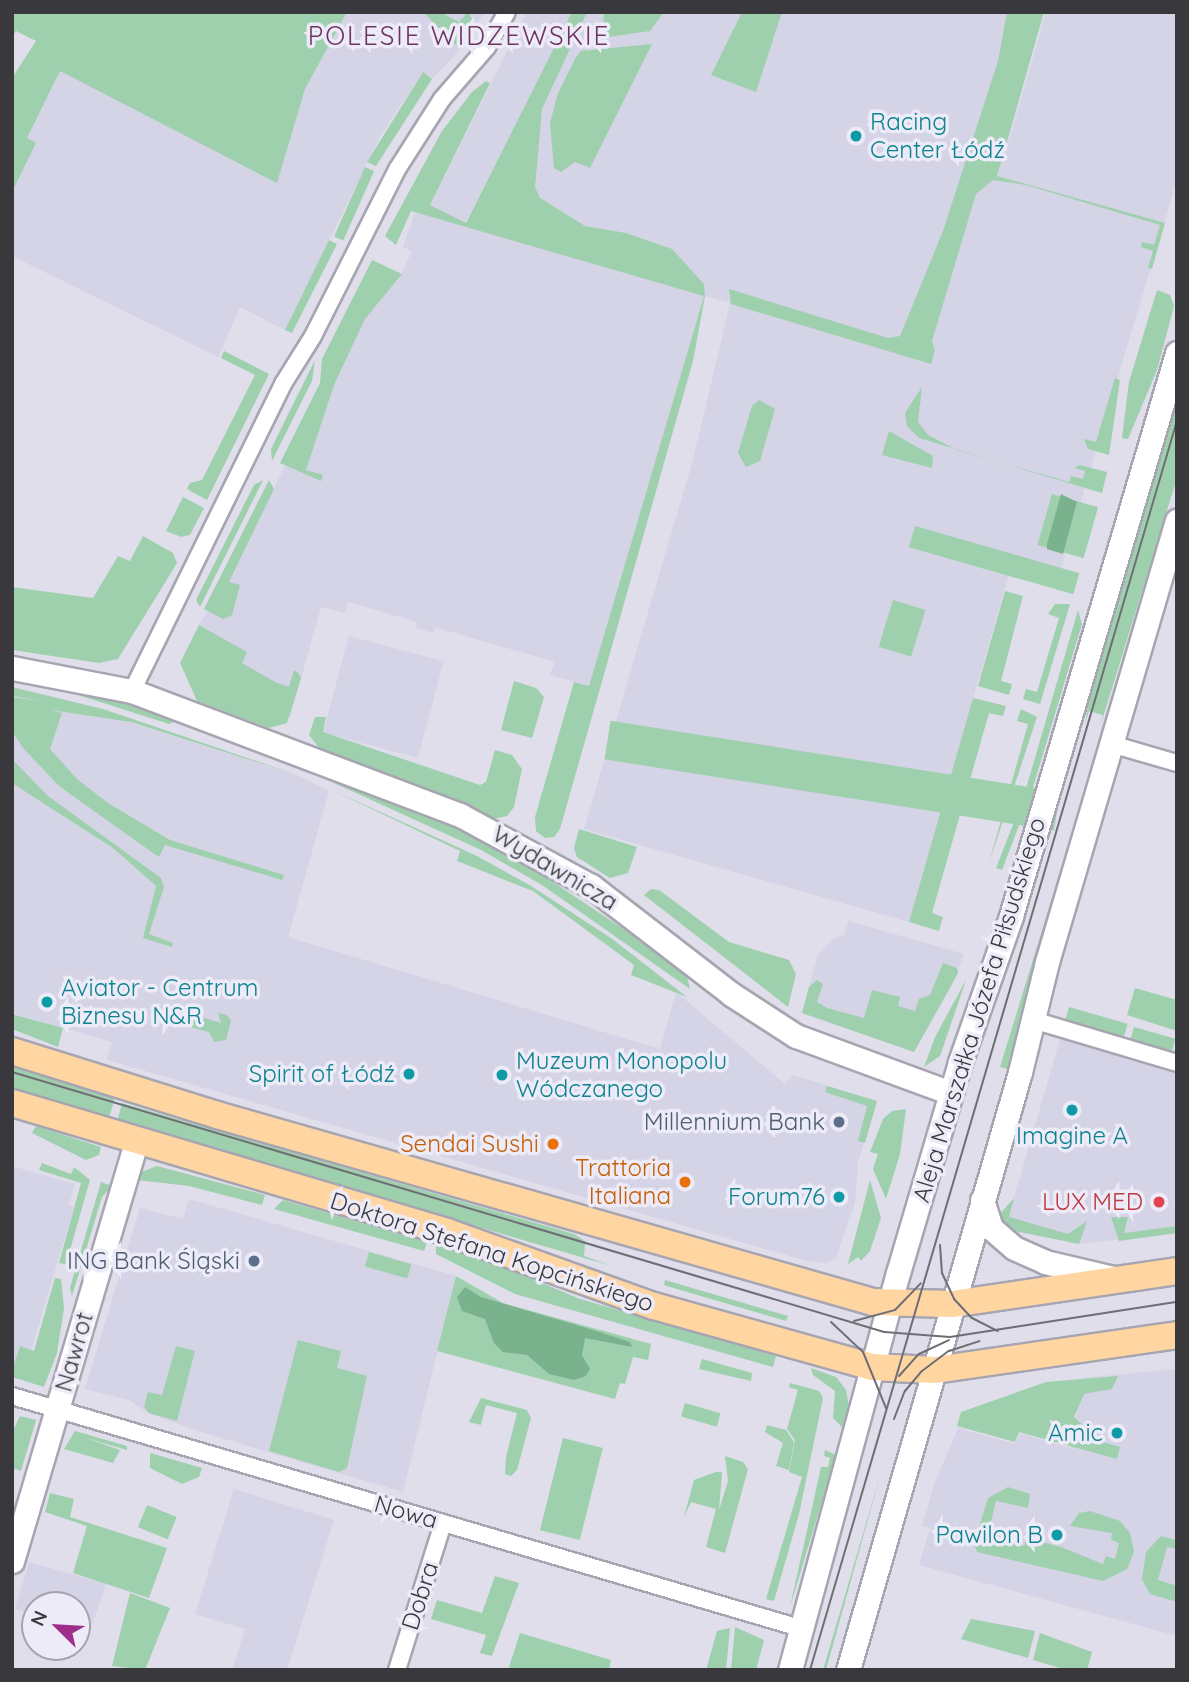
<!DOCTYPE html>
<html>
<head>
<meta charset="utf-8">
<style>
  body { margin:0 }
  #map { position:relative; width:1189px; height:1682px; overflow:hidden; background:#dfdeea; font-family:Quicksand,sans-serif }
  div>[style] { position:absolute }
  .built>* { inset:0; background:#d5d3e6; transform-origin:0 0 }
  .green>* { inset:0; background:#9ed0ae; transform-origin:0 0 }
  .forest>* { inset:0; background:#7bb28e }
  .roads { filter:drop-shadow(2px 0 #a6a5b1) drop-shadow(-2px 0 #a6a5b1) drop-shadow(0 2px #a6a5b1) drop-shadow(0 -2px #a6a5b1) }
  .street>* { height:16px; margin:-8px; padding:0 8px; transform-origin:8px; border-radius:8px; background:#fff }
  .secondary>* { height:23px; margin:-11.5px; padding:0 11.5px; transform-origin:11.5px; border-radius:11.5px; background:#fff }
  .primary>* { height:26px; margin:-13px; padding:0 13px; transform-origin:13px; border-radius:13px; background:#ffd6a2 }
  .tram>* { height:2px; margin:-1px; padding:0 1px; transform-origin:1px; border-radius:1px; background:#6f6e75 }
  .dots>* { width:19px; height:19px; translate:-50% -50%; box-sizing:border-box; border:4px solid #ecebf7; border-radius:50% }
  span { translate:-50% -50%; white-space:nowrap; text-align:center; line-height:1.15; -webkit-text-stroke:7px #ecebf7; paint-order:stroke }
  .culture-label { font-size:24px; color:#0d838f }
  .left { translate:0 -50%; text-align:left }
  .right { translate:-100% -50%; text-align:right }
  .street-label { font-size:24px; color:#39383d }
  .service-label { font-size:24px; color:#4e5e75 }
  .food-label { font-size:24px; color:#c56008 }
  .health-label { font-size:24px; color:#be3a42 }
  .neighbourhood-label { font-size:26px; color:#6d3460; letter-spacing:2px }
  .frame { position:absolute; inset:0; border:14px solid #39383d; pointer-events:none }
  .north { position:absolute; left:21px; top:1591px; width:70px; height:70px; box-sizing:border-box; background:#ecebf7; border:2px solid #a4a3ad; border-radius:50%; rotate:294deg; font-size:19px; font-weight:700; line-height:28px; text-align:center; color:#39383d }
  .north::after { content:''; display:block; margin:auto; width:24px; height:32px; background:#9f2e8a; clip-path:polygon(50% 0,100% 100%,50% 72%,0 100%) }
</style>
</head>
<body>
<div id="map">
  <div class="built">
    <i style="clip-path:polygon(347px 12px,484px 12px,464px 46px,432px 79px,423px 72px,381px 135px,285px 330px,240px 307px,218px 357px,12px 256px,12px 137px,49px 65px,277px 182px,305px 89px)"></i>
    <i style="clip-path:polygon(527px 12px,1043px 12px,999px 176px,1046px 12px,1177px 12px,1177px 179px,1164px 223px,1061px 568px,1014px 556px,909px 922px,584px 829px,693px 460px,730px 303px,704px 296px,589px 686px,550px 675px,555px 662px,435px 627px,433px 633px,416px 628px,417px 622px,348px 602px,345px 613px,321px 607px,290px 718px,216px 635px,199px 625px,229px 582px,370px 289px,399px 279px,412px 251px,403px 247px,415px 212px,492px 234px,550px 59px,465px 223px,430px 205px)"></i>
    <i style="left:349px;top:636px;width:98px;height:100px;rotate:15deg"></i>
    <i style="clip-path:polygon(12px 697px,55px 703px,53px 710px,130px 722px,301px 777px,329px 791px,288px 937px,660px 1049px,676px 992px,785px 1084px,793px 1075px,877px 1101px,858px 1162px,855px 1202px,836px 1258px,826px 1263px,807px 1261px,107px 1060px,112px 1042px,12px 1013px)"></i>
    <i style="clip-path:polygon(848px 921px,964px 954px,952px 986px,914px 1052px,802px 1013px,818px 954px,833px 939px,844px 936px)"></i>
    <i style="clip-path:polygon(1065px 1022px,1177px 1055px,1177px 1233px,1078px 1244px,1035px 1232px,1014px 1233px,1001px 1221px,999px 1215px,1014px 1198px)"></i>
    <i style="clip-path:polygon(12px 1166px,75px 1184px,69px 1205px,74px 1207px,32px 1348px,20px 1369px,12px 1367px)"></i>
    <i style="clip-path:polygon(189px 1199px,456px 1276px,403px 1492px,198px 1431px,148px 1413px,129px 1400px,85px 1389px,140px 1208px,183px 1219px)"></i>
    <i style="clip-path:polygon(1177px 1369px,1177px 1636px,919px 1565px,930px 1528px,922px 1526px,934px 1484px,958px 1428px,1015px 1444px,1019px 1433px,1071px 1448px,1082px 1378px)"></i>
    <i style="clip-path:polygon(234px 1489px,334px 1520px,287px 1670px,232px 1670px,245px 1629px,195px 1614px)"></i>
    <i style="clip-path:polygon(29px 1562px,106px 1584px,90px 1631px,77px 1627px,77px 1605px,35px 1605px,35px 1615px,15px 1609px)"></i>
  </div>
  <div class="green">
    <i style="clip-path:polygon(12px 12px,347px 12px,305px 89px,277px 183px,60px 71px,27px 138px,36px 143px,12px 192px,12px 78px,36px 41px,16px 31px,12px 37px)"></i>
    <i style="clip-path:polygon(423px 12px,440px 12px,459px 22px,468px 12px,475px 24px,459px 48px)"></i>
    <i style="clip-path:polygon(572px 12px,587px 12px,542px 109px,535px 187px,540px 198px,585px 226px,626px 233px,672px 249px,704px 284px,705px 296px,693px 361px,560px 829px,554px 837px,545px 838px,536px 831px,535px 817px,574px 682px,589px 686px,704px 296px,411px 211px,396px 245px,385px 236px,442px 131px,472px 92px,486px 81px,490px 83px,430px 205px,466px 223px)"></i>
    <i style="clip-path:polygon(604px 12px,643px 14px,664px 12px,650px 31px,608px 37px,603px 33px)"></i>
    <i style="clip-path:polygon(742px 12px,782px 12px,756px 92px,711px 75px)"></i>
    <i style="clip-path:polygon(1007px 12px,1044px 12px,997px 176px,1165px 223px,1152px 269px,1148px 268px,1153px 251px,1141px 247px,1142px 242px,1154px 245px,1160px 225px,1026px 185px,993px 180px,976px 194px,932px 341px,935px 350px,931px 364px,731px 304px,729px 289px,888px 338px,900px 336px,943px 231px,998px 61px)"></i>
    <i style="clip-path:polygon(652px 44px,590px 168px,575px 162px,561px 172px,554px 168px,550px 123px,558px 93px,576px 57px,581px 51px)"></i>
    <i style="clip-path:polygon(423px 72px,432px 79px,376px 166px,367px 162px)"></i>
    <i style="left:365px;top:167px;width:10px;height:76px;rotate:24deg"></i>
    <i style="clip-path:polygon(329px 240px,337px 244px,292px 333px,285px 330px)"></i>
    <i style="clip-path:polygon(372px 260px,402px 274px,365px 319px,334px 385px,306px 470px,323px 475px,321px 481px,280px 463px,320px 383px,322px 359px)"></i>
    <i style="clip-path:polygon(1157px 290px,1170px 295px,1174px 306px,1157px 370px,1128px 439px,1122px 438px,1129px 382px)"></i>
    <i style="clip-path:polygon(224px 351px,269px 374px,207px 500px,187px 489px,190px 483px,202px 480px,255px 375px,221px 358px)"></i>
    <i style="clip-path:polygon(315px 360px,312px 381px,272px 461px,271px 449px)"></i>
    <i style="clip-path:polygon(1115px 378px,1120px 380px,1109px 455px,1088px 449px,1084px 439px,1096px 442px)"></i>
    <i style="clip-path:polygon(922px 387px,918px 422px,928px 435px,957px 450px,1069px 482px,1071px 476px,1083px 479px,1085px 471px,1075px 468px,1079px 465px,1107px 472px,1102px 493px,919px 438px,907px 426px,905px 413px)"></i>
    <i style="clip-path:polygon(1177px 398px,1177px 478px,1100px 727px,1103px 715px,1089px 711px,1085px 723px,1092px 683px)"></i>
    <i style="clip-path:polygon(759px 400px,775px 409px,760px 461px,746px 467px,738px 453px,752px 406px)"></i>
    <i style="clip-path:polygon(889px 431px,933px 456px,932px 468px,882px 455px)"></i>
    <i style="clip-path:polygon(263px 480px,200px 607px,196px 600px,254px 485px)"></i>
    <i style="clip-path:polygon(269px 480px,274px 489px,229px 582px,240px 585px,232px 615px,223px 619px,204px 609px)"></i>
    <i style="left:1052px;top:494px;width:48px;height:53px;rotate:16deg"></i>
    <i style="clip-path:polygon(183px 497px,204px 508px,190px 535px,181px 537px,166px 531px)"></i>
    <i style="left:915px;top:526px;width:171px;height:22px;rotate:16deg"></i>
    <i style="clip-path:polygon(143px 536px,173px 553px,177px 563px,118px 659px,99px 663px,12px 650px,12px 587px,93px 598px,118px 556px,130px 561px)"></i>
    <i style="clip-path:polygon(1005px 591px,1023px 596px,1001px 681px,1012px 684px,1009px 695px,978px 686px)"></i>
    <i style="left:893px;top:600px;width:34px;height:49px;rotate:17deg"></i>
    <i style="clip-path:polygon(1055px 604px,1070px 604px,1040px 704px,1023px 699px,1026px 689px,1037px 692px,1059px 618px,1048px 614px)"></i>
    <i style="clip-path:polygon(1078px 610px,1082px 624px,1031px 794px,1002px 870px,996px 868px,1023px 799px)"></i>
    <i style="clip-path:polygon(199px 625px,247px 652px,242px 663px,277px 683px,289px 687px,294px 670px,298px 673px,301px 678px,287px 723px,269px 728px,197px 701px,180px 663px)"></i>
    <i style="clip-path:polygon(514px 681px,536px 688px,544px 697px,532px 738px,501px 730px)"></i>
    <i style="clip-path:polygon(12px 687px,103px 709px,300px 776px,131px 722px,51px 710px,62px 713px,50px 749px,77px 779px,108px 803px,170px 840px,284px 875px,282px 880px,165px 845px,159px 857px,153px 853px,59px 786px,23px 748px,12px 731px,12px 697px,42px 701px,12px 696px)"></i>
    <i style="clip-path:polygon(53px 687px,93px 694px,177px 720px,169px 724px)"></i>
    <i style="clip-path:polygon(973px 698px,1006px 706px,1003px 716px,989px 713px,932px 913px,943px 917px,939px 931px,909px 922px)"></i>
    <i style="clip-path:polygon(1021px 709px,1037px 717px,989px 863px,1028px 724px,1017px 721px)"></i>
    <i style="clip-path:polygon(315px 717px,326px 717px,323px 732px,480px 785px,486px 782px,495px 750px,512px 755px,522px 769px,514px 807px,507px 816px,492px 819px,320px 749px,309px 735px)"></i>
    <i style="clip-path:polygon(12px 759px,48px 796px,161px 878px,164px 887px,149px 934px,173px 943px,172px 947px,143px 938px,156px 886px,113px 848px,12px 783px)"></i>
    <i style="clip-path:polygon(340px 780px,428px 814px,520px 860px,652px 948px,687px 976px,690px 989px,542px 885px,481px 850px,334px 783px)"></i>
    <i style="clip-path:polygon(330px 789px,477px 856px,531px 886px,611px 938px,687px 997px,631px 975px,634px 965px,533px 891px,457px 861px,460px 851px)"></i>
    <i style="left:1060px;top:792px;width:39px;height:455px;rotate:99deg"></i>
    <i style="clip-path:polygon(1078px 813px,1035px 957px,1008px 1069px,1000px 1067px)"></i>
    <i style="clip-path:polygon(579px 829px,637px 847px,628px 873px,610px 878px,577px 857px,574px 848px)"></i>
    <i style="clip-path:polygon(651px 889px,659px 890px,729px 942px,789px 960px,796px 974px,788px 1007px,644px 895px)"></i>
    <i style="clip-path:polygon(943px 963px,957px 968px,958px 973px,914px 1052px,802px 1013px,809px 987px,817px 980px,823px 984px,817px 1002px,827px 1008px,864px 1018px,872px 990px,900px 997px,898px 1006px,915px 1011px,919px 999px,930px 995px)"></i>
    <i style="clip-path:polygon(966px 980px,940px 1056px,924px 1067px,935px 1037px)"></i>
    <i style="clip-path:polygon(1135px 988px,1177px 1000px,1177px 1031px,1127px 1015px)"></i>
    <i style="left:1069px;top:1007px;width:61px;height:16px;rotate:16deg"></i>
    <i style="clip-path:polygon(180px 1011px,221px 1023px,218px 1013px,227px 1015px,231px 1021px,226px 1040px,214px 1042px,209px 1032px,176px 1023px)"></i>
    <i style="clip-path:polygon(12px 1014px,63px 1028px,58px 1047px,12px 1029px)"></i>
    <i style="left:1134px;top:1027px;width:43px;height:15px;rotate:16deg"></i>
    <i style="left:12px;top:1066px;width:108px;height:23px;rotate:18deg"></i>
    <i style="clip-path:polygon(827px 1086px,877px 1101px,865px 1143px,858px 1141px,867px 1106px,825px 1092px)"></i>
    <i style="clip-path:polygon(122px 1103px,574px 1234px,591px 1245px,585px 1243px,584px 1256px,612px 1266px,117px 1122px)"></i>
    <i style="clip-path:polygon(906px 1109px,900px 1154px,886px 1199px,873px 1169px,878px 1154px,870px 1152px,883px 1119px,892px 1111px)"></i>
    <i style="clip-path:polygon(36px 1126px,101px 1147px,99px 1155px,86px 1160px,32px 1133px)"></i>
    <i style="clip-path:polygon(42px 1163px,71px 1174px,74px 1167px,90px 1180px,66px 1264px,59px 1263px,81px 1183px,39px 1170px)"></i>
    <i style="clip-path:polygon(157px 1166px,265px 1195px,262px 1205px,189px 1186px,137px 1180px,141px 1172px)"></i>
    <i style="clip-path:polygon(870px 1180px,881px 1218px,870px 1251px,861px 1261px,858px 1257px,848px 1264px)"></i>
    <i style="clip-path:polygon(101px 1182px,112px 1186px,102px 1197px,72px 1296px,70px 1288px)"></i>
    <i style="clip-path:polygon(1014px 1198px,1009px 1217px,1068px 1234px,1087px 1221px,1079px 1244px,1010px 1230px,999px 1215px)"></i>
    <i style="clip-path:polygon(283px 1200px,427px 1242px,424px 1251px,274px 1209px)"></i>
    <i style="clip-path:polygon(128px 1206px,132px 1207px,78px 1387px,75px 1385px)"></i>
    <i style="clip-path:polygon(1111px 1217px,1128px 1217px,1124px 1233px,1177px 1226px,1177px 1233px,1119px 1241px)"></i>
    <i style="clip-path:polygon(436px 1245px,485px 1259px,580px 1299px,776px 1356px,773px 1367px,515px 1294px,436px 1254px)"></i>
    <i style="left:369px;top:1252px;width:44px;height:15px;rotate:16deg"></i>
    <i style="clip-path:polygon(456px 1276px,503px 1303px,651px 1344px,648px 1360px,633px 1357px,625px 1384px,620px 1383px,615px 1399px,437px 1351px)"></i>
    <i style="clip-path:polygon(55px 1278px,61px 1279px,64px 1308px,57px 1353px,44px 1387px,12px 1377px,12px 1371px,20px 1346px,34px 1351px)"></i>
    <i style="clip-path:polygon(665px 1280px,788px 1316px,786px 1321px,677px 1289px,664px 1285px)"></i>
    <i style="clip-path:polygon(298px 1340px,341px 1351px,337px 1368px,367px 1376px,347px 1468px,339px 1472px,269px 1451px)"></i>
    <i style="clip-path:polygon(176px 1346px,195px 1351px,177px 1421px,149px 1413px,144px 1407px,148px 1392px,162px 1395px)"></i>
    <i style="clip-path:polygon(702px 1359px,752px 1373px,751px 1381px,699px 1369px)"></i>
    <i style="clip-path:polygon(811px 1368px,836px 1377px,846px 1390px,849px 1406px,844px 1429px,833px 1418px,835px 1391px,813px 1375px)"></i>
    <i style="clip-path:polygon(1118px 1376px,1112px 1389px,1084px 1394px,1074px 1417px,1090px 1432px,1089px 1438px,1120px 1447px,1117px 1459px,1019px 1432px,1015px 1442px,957px 1426px,961px 1412px,1046px 1382px)"></i>
    <i style="clip-path:polygon(790px 1383px,819px 1391px,823px 1398px,799px 1514px,774px 1601px,766px 1599px,802px 1477px,789px 1472px,795px 1440px,787px 1429px,798px 1390px,789px 1387px)"></i>
    <i style="clip-path:polygon(481px 1398px,527px 1410px,531px 1418px,517px 1470px,511px 1476px,505px 1474px,506px 1457px,517px 1413px,486px 1405px,481px 1425px,469px 1422px)"></i>
    <i style="left:685px;top:1403px;width:37px;height:14px;rotate:16deg"></i>
    <i style="clip-path:polygon(20px 1416px,36px 1420px,21px 1471px,12px 1468px,12px 1433px)"></i>
    <i style="clip-path:polygon(767px 1425px,786px 1430px,794px 1442px,789px 1470px,776px 1466px,783px 1443px,765px 1432px)"></i>
    <i style="clip-path:polygon(75px 1431px,127px 1446px,127px 1450px,86px 1438px,120px 1450px,113px 1463px,64px 1449px)"></i>
    <i style="left:563px;top:1438px;width:41px;height:95px;rotate:14deg"></i>
    <i style="clip-path:polygon(825px 1450px,836px 1455px,790px 1607px,821px 1467px,828px 1467px,830px 1458px,824px 1456px)"></i>
    <i style="clip-path:polygon(150px 1453px,202px 1468px,199px 1477px,182px 1484px,150px 1468px)"></i>
    <i style="clip-path:polygon(725px 1456px,743px 1462px,748px 1469px,725px 1553px,706px 1547px,716px 1509px,691px 1502px,684px 1517px,694px 1480px,716px 1472px,722px 1472px,719px 1510px,728px 1481px)"></i>
    <i style="clip-path:polygon(882px 1469px,826px 1670px,823px 1670px)"></i>
    <i style="clip-path:polygon(1008px 1487px,1030px 1494px,1028px 1508px,996px 1501px,988px 1534px,1024px 1546px,1027px 1538px,1061px 1547px,1103px 1564px,1106px 1556px,1115px 1559px,1119px 1543px,1111px 1540px,1112px 1533px,1070px 1526px,1079px 1513px,1090px 1511px,1120px 1521px,1130px 1533px,1134px 1552px,1127px 1569px,1103px 1581px,977px 1552px,974px 1544px,988px 1498px)"></i>
    <i style="clip-path:polygon(50px 1493px,74px 1499px,70px 1517px,167px 1548px,149px 1598px,73px 1573px,87px 1526px,45px 1512px)"></i>
    <i style="left:147px;top:1505px;width:32px;height:24px;rotate:22deg"></i>
    <i style="clip-path:polygon(1161px 1536px,1177px 1540px,1177px 1549px,1167px 1547px,1158px 1580px,1177px 1586px,1177px 1602px,1150px 1594px,1142px 1579px,1146px 1552px)"></i>
    <i style="clip-path:polygon(495px 1576px,519px 1583px,492px 1656px,480px 1653px,486px 1635px,431px 1619px,437px 1600px,482px 1613px)"></i>
    <i style="clip-path:polygon(130px 1593px,170px 1608px,145px 1670px,112px 1666px)"></i>
    <i style="clip-path:polygon(971px 1619px,1035px 1631px,1028px 1658px,961px 1639px)"></i>
    <i style="clip-path:polygon(735px 1627px,764px 1640px,756px 1670px,731px 1670px)"></i>
    <i style="clip-path:polygon(730px 1628px,726px 1670px,706px 1670px,717px 1631px)"></i>
    <i style="clip-path:polygon(520px 1633px,611px 1660px,609px 1670px,508px 1670px)"></i>
    <i style="clip-path:polygon(1040px 1633px,1092px 1652px,1087px 1670px,1067px 1670px,1033px 1660px)"></i>
  </div>
  <div class="forest">
    <i style="clip-path:polygon(1061px 494px,1077px 502px,1063px 554px,1047px 549px,1047px 544px)"></i>
    <i style="clip-path:polygon(465px 1287px,481px 1297px,590px 1329px,630px 1342px,632px 1347px,585px 1338px,582px 1355px,590px 1369px,586px 1376px,574px 1380px,549px 1374px,527px 1355px,503px 1352px,494px 1343px,485px 1319px,462px 1311px,457px 1297px)"></i>
  </div>
  <div class="roads">
    <div class="street">
      <i style="left:132px;top:691px;width:342px;rotate:-63.8deg"></i>
      <i style="left:283px;top:384px;width:57px;rotate:-58deg"></i>
      <i style="left:313px;top:336px;width:188px;rotate:-63.2deg"></i>
      <i style="left:398px;top:168px;width:82px;rotate:-57.5deg"></i>
      <i style="left:442px;top:99px;width:69px;rotate:-49.1deg"></i>
      <i style="left:487px;top:47px;width:40px;rotate:-60.3deg"></i>
      <i style="left:1111px;top:744px;width:69px;rotate:16.1deg"></i>
      <i style="left:1033px;top:1020px;width:150px;rotate:16.6deg"></i>
      <i style="left:12px;top:1396px;width:821px;rotate:16.41deg"></i>
      <i style="left:397px;top:1670px;width:154px;rotate:-72.6deg"></i>
    </div>
    <div class="secondary">
      <i style="left:12px;top:668px;width:122px;rotate:10.9deg"></i>
      <i style="left:132px;top:691px;width:351px;rotate:20.7deg"></i>
      <i style="left:460px;top:815px;width:149px;rotate:28.5deg"></i>
      <i style="left:591px;top:886px;width:177px;rotate:37.6deg"></i>
      <i style="left:731px;top:994px;width:77px;rotate:32.9deg"></i>
      <i style="left:796px;top:1036px;width:165px;rotate:20.2deg"></i>
      <i style="left:982px;top:1200px;width:29px;rotate:72deg"></i>
      <i style="left:991px;top:1228px;width:30px;rotate:41deg"></i>
      <i style="left:1014px;top:1248px;width:34px;rotate:24deg"></i>
      <i style="left:1045px;top:1262px;width:70px;rotate:13.2deg"></i>
      <i style="left:12px;top:1561px;width:437px;rotate:-73.5deg"></i>
      <i style="left:790px;top:1670px;width:411px;rotate:-74.8deg"></i>
      <i style="left:898px;top:1273px;width:220px;rotate:-73.6deg"></i>
      <i style="left:960px;top:1062px;width:155px;rotate:-70.7deg"></i>
      <i style="left:1011px;top:916px;width:587px;rotate:-73.57deg"></i>
      <i style="left:848px;top:1670px;width:622px;rotate:-73.95deg"></i>
      <i style="left:1020px;top:1072px;width:113px;rotate:-76.2deg"></i>
      <i style="left:1047px;top:962px;width:460px;rotate:-73.6deg"></i>
    </div>
    <div class="primary">
      <i style="left:12px;top:1051px;width:215px;rotate:17.3deg"></i>
      <i style="left:217px;top:1115px;width:682px;rotate:15.91deg"></i>
      <i style="left:873px;top:1302px;width:79px;rotate:1.5deg"></i>
      <i style="left:952px;top:1304px;width:227px;rotate:-8.3deg"></i>
      <i style="left:12px;top:1103px;width:454px;rotate:16.5deg"></i>
      <i style="left:447px;top:1232px;width:220px;rotate:19.7deg"></i>
      <i style="left:654px;top:1306px;width:226px;rotate:15.6deg"></i>
      <i style="left:872px;top:1367px;width:63px;rotate:2.7deg"></i>
      <i style="left:935px;top:1370px;width:245px;rotate:-8.2deg"></i>
    </div>
  </div>
  <div class="tram">
    <i style="left:12px;top:1072px;width:910px;rotate:16.6deg"></i>
    <i style="left:884px;top:1332px;width:66px;rotate:4.3deg"></i>
    <i style="left:950px;top:1337px;width:230px;rotate:-8.8deg"></i>
    <i style="left:940px;top:1245px;width:28px;rotate:86deg"></i>
    <i style="left:942px;top:1273px;width:29px;rotate:65deg"></i>
    <i style="left:954px;top:1299px;width:26px;rotate:47deg"></i>
    <i style="left:972px;top:1318px;width:29px;rotate:27deg"></i>
    <i style="left:854px;top:1321px;width:42px;rotate:-15deg"></i>
    <i style="left:895px;top:1310px;width:37px;rotate:-46deg"></i>
    <i style="left:831px;top:1322px;width:44px;rotate:43.2deg"></i>
    <i style="left:863px;top:1352px;width:61px;rotate:67.7deg"></i>
    <i style="left:899px;top:1376px;width:30px;rotate:-48deg"></i>
    <i style="left:919px;top:1354px;width:33px;rotate:-25deg"></i>
    <i style="left:894px;top:1419px;width:30px;rotate:-69deg"></i>
    <i style="left:905px;top:1391px;width:26px;rotate:-50deg"></i>
    <i style="left:922px;top:1371px;width:34px;rotate:-37deg"></i>
    <i style="left:949px;top:1351px;width:32px;rotate:-18deg"></i>
    <i style="left:810px;top:1670px;width:1302px;rotate:-73.63deg"></i>
  </div>
  <div class="dots">
    <i style="left:856px;top:136px;background:#0f9aa8"></i>
    <i style="left:47px;top:1002px;background:#0f9aa8"></i>
    <i style="left:409px;top:1074px;background:#0f9aa8"></i>
    <i style="left:502px;top:1075px;background:#0f9aa8"></i>
    <i style="left:1072px;top:1110px;background:#0f9aa8"></i>
    <i style="left:839px;top:1122px;background:#5c6f8a"></i>
    <i style="left:553px;top:1144px;background:#e8710a"></i>
    <i style="left:685px;top:1182px;background:#e8710a"></i>
    <i style="left:839px;top:1197px;background:#0f9aa8"></i>
    <i style="left:1159px;top:1202px;background:#e0444e"></i>
    <i style="left:254px;top:1261px;background:#5c6f8a"></i>
    <i style="left:1117px;top:1433px;background:#0f9aa8"></i>
    <i style="left:1057px;top:1535px;background:#0f9aa8"></i>
  </div>
  <div class="culture-label">
    <span class="left" style="left:870px;top:136px">Racing<br>Center Łódź</span>
    <span class="left" style="left:61px;top:1002px">Aviator - Centrum<br>Biznesu N&amp;R</span>
    <span class="left" style="left:516px;top:1075px">Muzeum Monopolu<br>Wódczanego</span>
    <span class="right" style="left:395px;top:1074px">Spirit of Łódź</span>
    <span style="left:1072px;top:1136px">Imagine A</span>
    <span class="right" style="left:825px;top:1197px">Forum76</span>
    <span class="right" style="left:1103px;top:1433px">Amic</span>
    <span class="right" style="left:1043px;top:1535px">Pawilon B</span>
  </div>
  <div class="street-label">
    <span style="left:555px;top:868px;rotate:31deg">Wydawnicza</span>
    <span style="left:979px;top:1010px;rotate:-73deg">Aleja Marszałka Józefa Piłsudskiego</span>
    <span style="left:492px;top:1252px;rotate:18deg">Doktora Stefana Kopcińskiego</span>
    <span style="left:74px;top:1352px;rotate:-74deg">Nawrot</span>
    <span style="left:406px;top:1512px;rotate:16deg">Nowa</span>
    <span style="left:420px;top:1596px;rotate:-72deg">Dobra</span>
  </div>
  <div class="service-label">
    <span class="right" style="left:825px;top:1122px">Millennium Bank</span>
    <span class="right" style="left:240px;top:1261px">ING Bank Śląski</span>
  </div>
  <div class="food-label">
    <span class="right" style="left:539px;top:1144px">Sendai Sushi</span>
    <span class="right" style="left:671px;top:1182px">Trattoria<br>Italiana</span>
  </div>
  <div class="health-label">
    <span class="right" style="left:1143px;top:1202px">LUX MED</span>
  </div>
  <div class="neighbourhood-label">
    <span style="left:459px;top:36px">POLESIE WIDZEWSKIE</span>
  </div>
  <div class="frame"></div>
  <div class="north">N</div>
</div>
</body>
</html>
